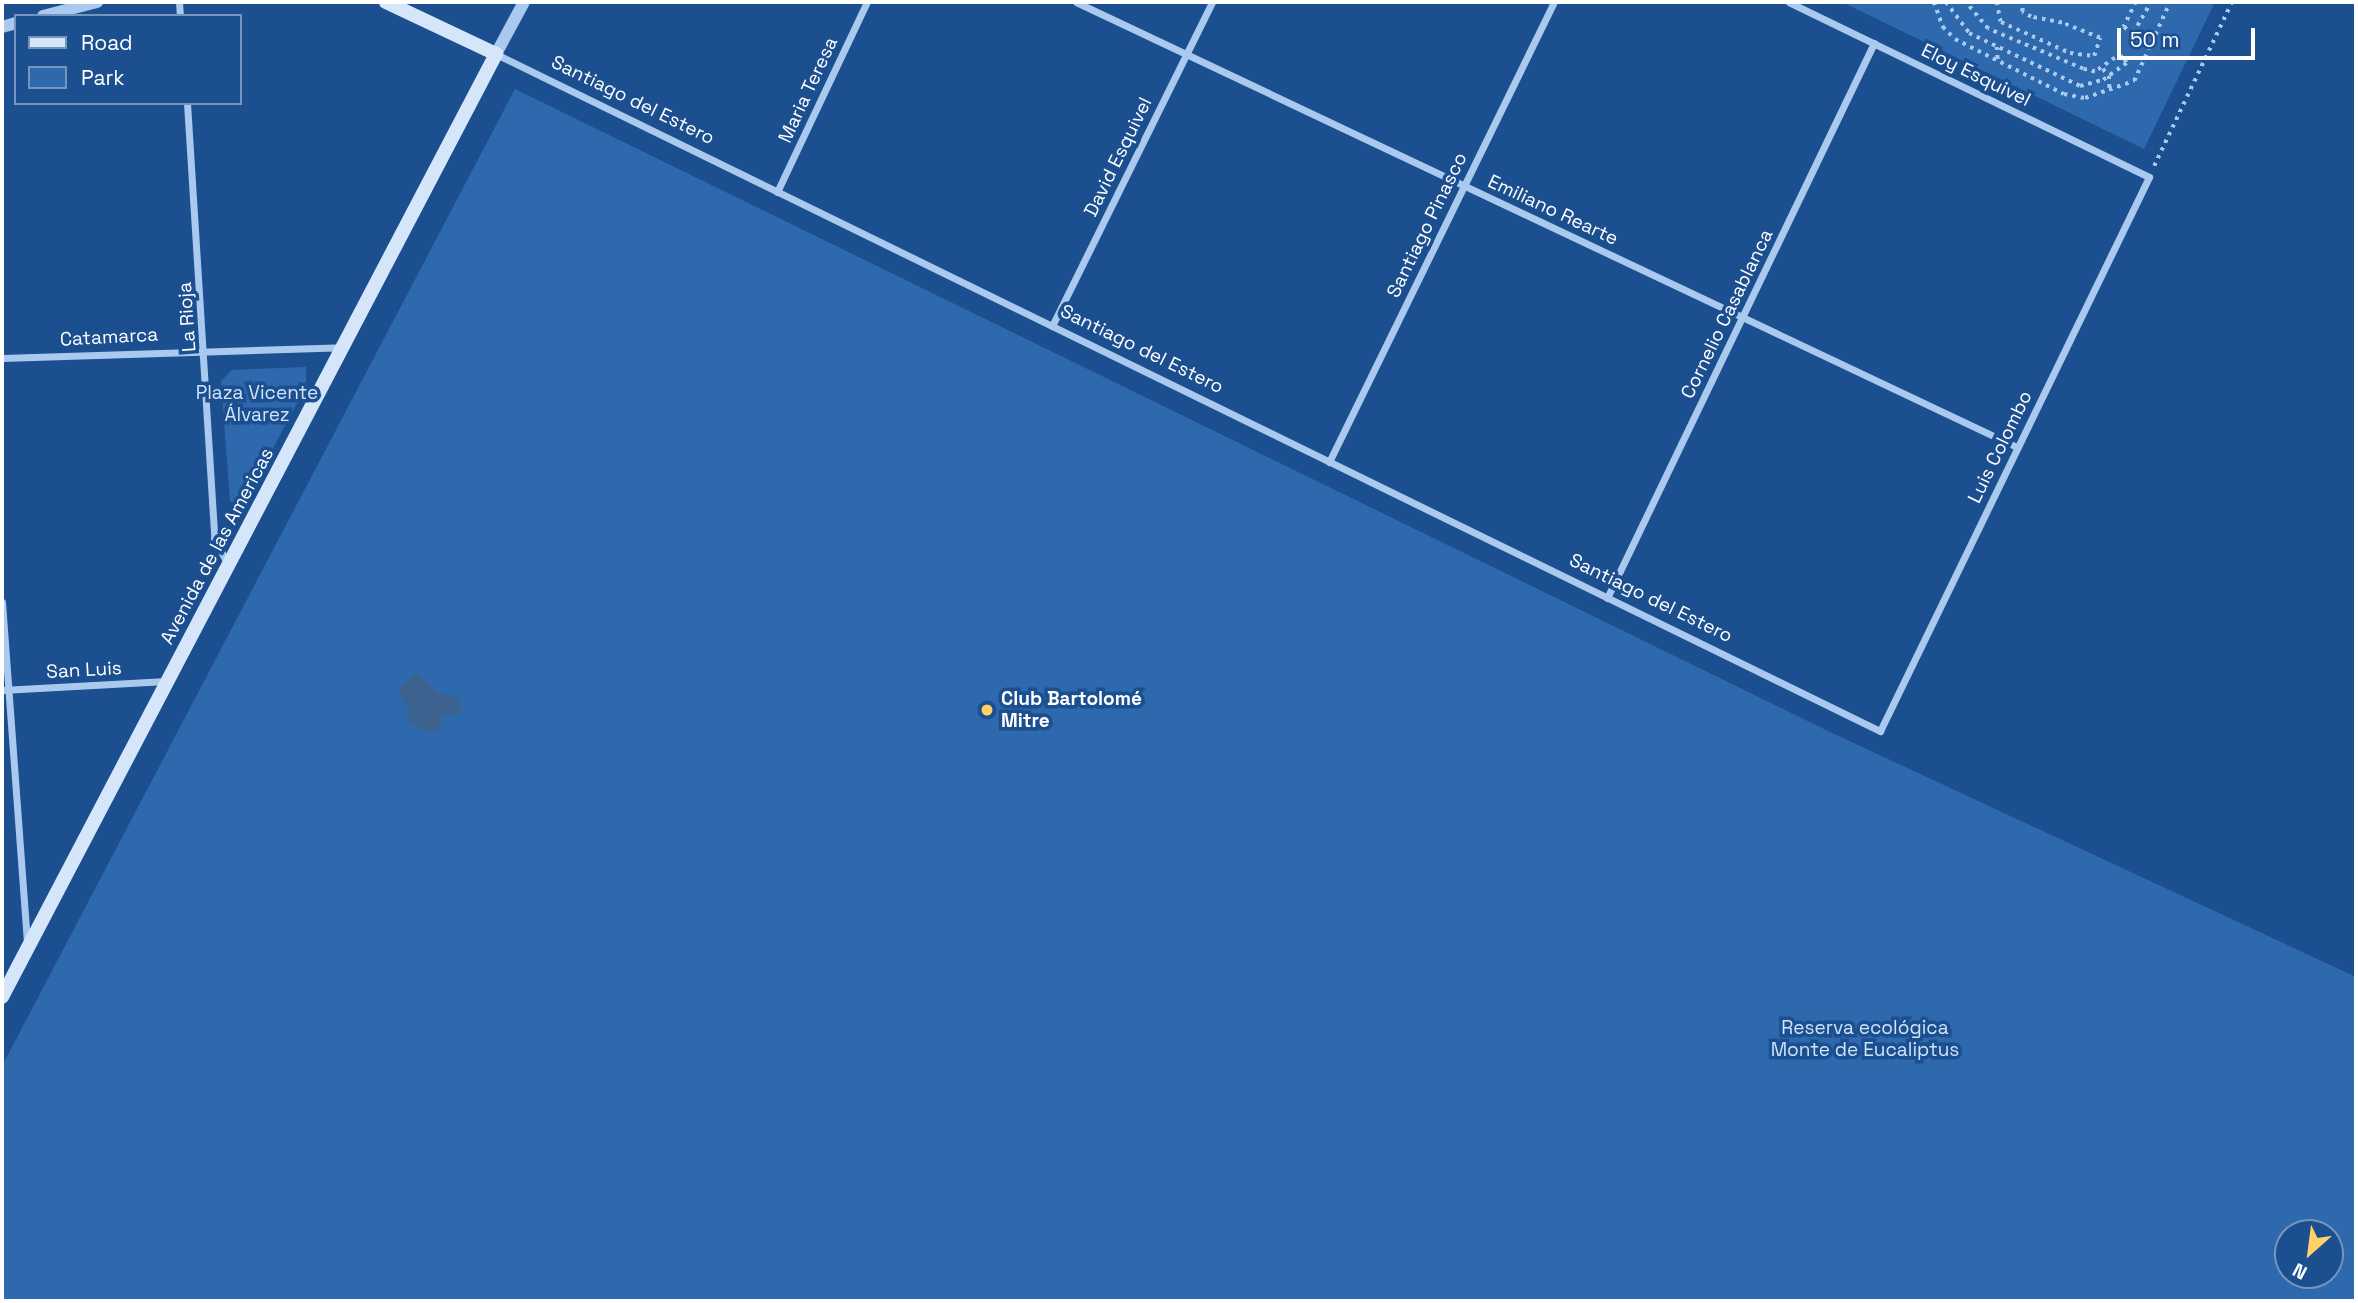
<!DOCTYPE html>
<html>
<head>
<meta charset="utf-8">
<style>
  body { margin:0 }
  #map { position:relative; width:2358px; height:1303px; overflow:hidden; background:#1b4f8f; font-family:"Space Grotesk",sans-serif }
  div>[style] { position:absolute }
  .green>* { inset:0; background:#2e69ad }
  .water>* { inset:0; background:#3c6290 }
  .path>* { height:3.5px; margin-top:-1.75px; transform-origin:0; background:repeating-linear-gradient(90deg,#a9c9ee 0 3.5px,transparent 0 8.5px) }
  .minor>* { height:7px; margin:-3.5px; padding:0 3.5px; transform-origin:3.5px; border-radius:3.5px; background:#a9c9ee }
  .tertiary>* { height:12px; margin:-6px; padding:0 6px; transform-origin:6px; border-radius:6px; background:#a9c9ee }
  .secondary>* { height:14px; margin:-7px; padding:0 7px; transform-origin:7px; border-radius:7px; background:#d6e6fa }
  .dots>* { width:19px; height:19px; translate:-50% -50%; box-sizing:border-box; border:4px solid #1b4f8f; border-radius:50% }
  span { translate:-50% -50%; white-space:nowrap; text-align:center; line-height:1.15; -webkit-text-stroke:7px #1b4f8f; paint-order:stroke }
  .street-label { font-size:19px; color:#fff }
  .park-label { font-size:19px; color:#cfe3fa }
  .poi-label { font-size:19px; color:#fff; font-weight:700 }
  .left { translate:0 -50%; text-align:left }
  .frame { position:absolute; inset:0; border:4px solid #fff; pointer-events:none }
  .legend { position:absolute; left:14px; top:14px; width:228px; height:91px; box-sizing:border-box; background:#1b4f8f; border:2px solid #7695bc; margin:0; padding:9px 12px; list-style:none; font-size:21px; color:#fff }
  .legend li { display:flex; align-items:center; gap:14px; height:35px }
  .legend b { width:35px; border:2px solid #7695bc }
  .north { position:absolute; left:2274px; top:1219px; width:70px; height:70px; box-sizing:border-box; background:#1b4f8f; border:2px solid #7695bc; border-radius:50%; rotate:208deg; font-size:19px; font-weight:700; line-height:28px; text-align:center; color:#fff }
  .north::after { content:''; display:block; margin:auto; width:24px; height:32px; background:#ffd166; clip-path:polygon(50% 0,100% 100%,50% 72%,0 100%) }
  .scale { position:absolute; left:2117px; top:28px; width:138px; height:32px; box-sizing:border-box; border:4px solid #fff; border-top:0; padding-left:9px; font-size:21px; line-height:24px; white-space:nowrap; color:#fff; -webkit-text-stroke:5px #1b4f8f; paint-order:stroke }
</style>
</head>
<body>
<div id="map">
  <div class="green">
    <i style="clip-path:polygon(1842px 2px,2215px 2px,2144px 149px)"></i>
    <i style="clip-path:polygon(evenodd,515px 89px,1828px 731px,2356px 977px,2356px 1301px,2px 1301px,2px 1066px,515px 89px,2288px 1233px,2330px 1233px,2330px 1275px,2288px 1275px,2288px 1233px)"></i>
    <i style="clip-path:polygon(306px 367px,306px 386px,242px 507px,230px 501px,221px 381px,232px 370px)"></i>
  </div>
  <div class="water">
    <i style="clip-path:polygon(417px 672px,438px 693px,461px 699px,461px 713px,442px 716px,441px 727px,432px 733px,409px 724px,409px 707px,401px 698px,400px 688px)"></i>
  </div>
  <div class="path">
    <i style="left:1934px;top:2px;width:27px;rotate:70deg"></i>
    <i style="left:1943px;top:27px;width:17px;rotate:45deg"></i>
    <i style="left:1955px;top:39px;width:122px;rotate:26.8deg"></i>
    <i style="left:2064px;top:94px;width:21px;rotate:11deg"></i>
    <i style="left:2085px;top:98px;width:52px;rotate:-19.1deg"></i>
    <i style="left:2134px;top:81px;width:87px;rotate:-65.5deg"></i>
    <i style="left:1946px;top:2px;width:39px;rotate:53deg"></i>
    <i style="left:1969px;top:33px;width:123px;rotate:25.5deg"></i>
    <i style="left:2080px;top:86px;width:24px;rotate:-15deg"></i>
    <i style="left:2103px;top:80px;width:29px;rotate:-36deg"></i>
    <i style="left:2126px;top:63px;width:7px;rotate:-117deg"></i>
    <i style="left:2123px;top:57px;width:8px;rotate:173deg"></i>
    <i style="left:2115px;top:58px;width:24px;rotate:145deg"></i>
    <i style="left:2095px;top:72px;width:12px;rotate:-166deg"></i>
    <i style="left:2083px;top:69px;width:103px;rotate:-157.2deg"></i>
    <i style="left:1988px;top:29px;width:35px;rotate:-130deg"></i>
    <i style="left:1997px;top:2px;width:20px;rotate:79deg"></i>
    <i style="left:2001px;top:22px;width:76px;rotate:24.2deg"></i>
    <i style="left:2070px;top:53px;width:24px;rotate:7deg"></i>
    <i style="left:2094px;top:56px;width:19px;rotate:-72deg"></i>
    <i style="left:2100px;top:38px;width:41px;rotate:-158.5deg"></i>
    <i style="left:2062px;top:23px;width:32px;rotate:-169deg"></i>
    <i style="left:2031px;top:17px;width:10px;rotate:-151deg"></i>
    <i style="left:2022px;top:12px;width:10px;rotate:-84deg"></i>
    <i style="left:2136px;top:2px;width:28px;rotate:116deg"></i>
    <i style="left:2124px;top:27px;width:11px;rotate:34deg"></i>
    <i style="left:2133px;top:33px;width:36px;rotate:-60deg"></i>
    <i style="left:1997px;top:47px;width:14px;rotate:86deg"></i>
    <i style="left:2103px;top:69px;width:9px;rotate:49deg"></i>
    <i style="left:2109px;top:76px;width:17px;rotate:87deg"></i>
    <i style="left:2154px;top:166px;width:182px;rotate:-64.6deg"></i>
  </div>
  <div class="minor">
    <i style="left:179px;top:2px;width:14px;rotate:86deg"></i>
    <i style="left:1076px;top:2px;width:1041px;rotate:25.31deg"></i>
    <i style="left:496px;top:54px;width:1541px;rotate:26.07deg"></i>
    <i style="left:1880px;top:731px;width:616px;rotate:-64.1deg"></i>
    <i style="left:2149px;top:177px;width:400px;rotate:-154.1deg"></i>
    <i style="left:187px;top:103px;width:436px;rotate:86.4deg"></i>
    <i style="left:214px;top:538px;width:32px;rotate:62deg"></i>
    <i style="left:777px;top:192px;width:210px;rotate:-64.7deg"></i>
    <i style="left:1052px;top:326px;width:361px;rotate:-63.7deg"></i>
    <i style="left:2px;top:358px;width:341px;rotate:-1.8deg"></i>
    <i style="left:1329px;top:462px;width:512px;rotate:-63.94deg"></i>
    <i style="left:1607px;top:598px;width:616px;rotate:-64.31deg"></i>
    <i style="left:2px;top:602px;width:343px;rotate:85.8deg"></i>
    <i style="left:2px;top:690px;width:165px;rotate:-3.1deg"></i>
  </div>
  <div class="tertiary">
    <i style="left:43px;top:16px;width:56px;rotate:-14.5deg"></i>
    <i style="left:2px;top:27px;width:15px;rotate:-16deg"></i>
    <i style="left:496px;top:54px;width:59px;rotate:-61.7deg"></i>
  </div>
  <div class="secondary">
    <i style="left:2px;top:997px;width:1065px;rotate:-62.35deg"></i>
    <i style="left:496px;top:54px;width:122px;rotate:-154.7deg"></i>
  </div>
  <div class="dots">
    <i style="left:987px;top:710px;background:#ffd166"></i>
  </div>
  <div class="street-label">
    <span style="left:1976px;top:75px;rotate:26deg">Eloy Esquivel</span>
    <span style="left:808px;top:90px;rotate:-65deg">Maria Teresa</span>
    <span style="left:633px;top:100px;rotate:26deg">Santiago del Estero</span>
    <span style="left:1118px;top:157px;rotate:-64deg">David Esquivel</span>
    <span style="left:1553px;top:210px;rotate:25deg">Emiliano Rearte</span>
    <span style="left:1427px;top:225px;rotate:-64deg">Santiago Pinasco</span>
    <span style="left:1727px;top:314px;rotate:-64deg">Cornelio Casablanca</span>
    <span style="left:187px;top:317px;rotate:-94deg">La Rioja</span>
    <span style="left:109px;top:337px;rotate:-3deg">Catamarca</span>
    <span style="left:1142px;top:349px;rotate:26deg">Santiago del Estero</span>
    <span style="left:2000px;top:447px;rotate:-64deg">Luis Colombo</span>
    <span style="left:217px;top:546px;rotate:-62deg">Avenida de las Americas</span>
    <span style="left:1651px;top:598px;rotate:26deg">Santiago del Estero</span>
    <span style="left:84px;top:670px;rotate:-3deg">San Luis</span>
  </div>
  <div class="park-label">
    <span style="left:257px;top:404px">Plaza Vicente<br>Álvarez</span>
    <span style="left:1865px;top:1039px">Reserva ecológica<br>Monte de Eucaliptus</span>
  </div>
  <div class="poi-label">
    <span class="left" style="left:1001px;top:710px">Club Bartolomé<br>Mitre</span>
  </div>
  <div class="frame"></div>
  <ul class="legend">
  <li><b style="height:9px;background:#d6e6fa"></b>Road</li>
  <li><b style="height:19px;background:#2e69ad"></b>Park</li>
  </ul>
  <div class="north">N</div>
  <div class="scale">50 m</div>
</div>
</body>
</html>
